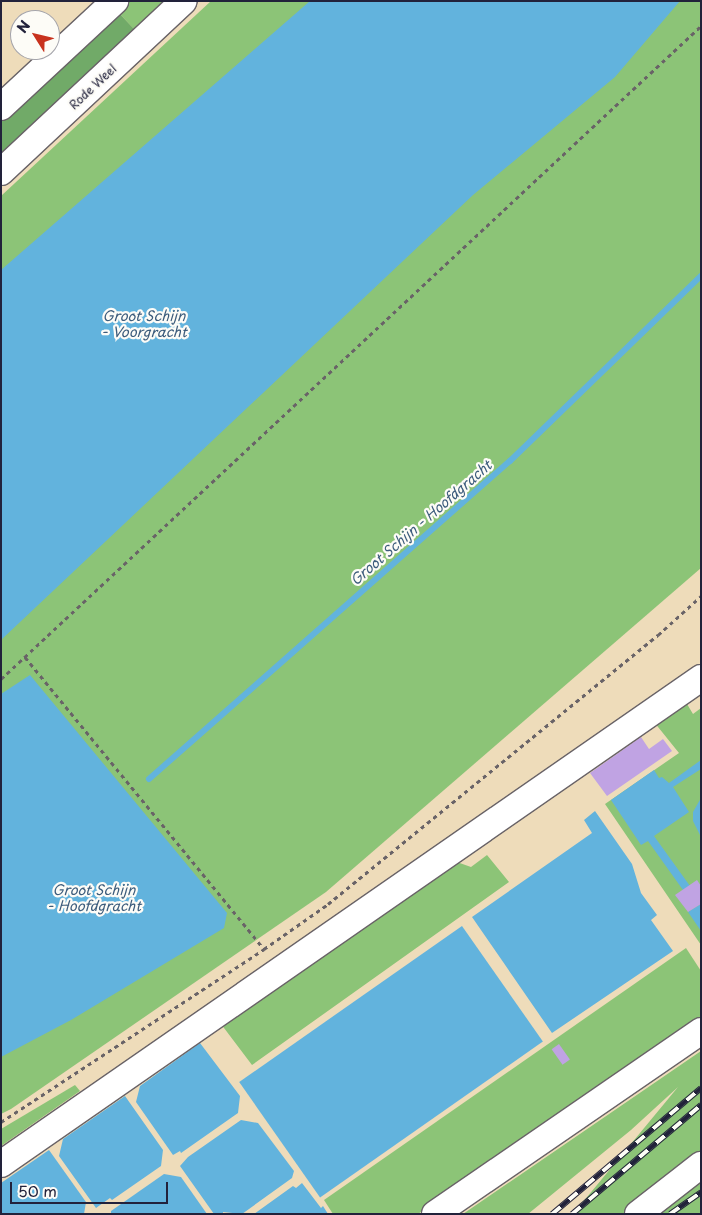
<!DOCTYPE html>
<html>
<head>
<meta charset="utf-8">
<style>
  body { margin:0 }
  #map { position:relative; width:702px; height:1215px; overflow:hidden; background:#eedcba; font-family:"Playpen Sans",sans-serif }
  div>[style] { position:absolute }
  .green>* { inset:0; background:#8cc477 }
  .forest>* { inset:0; background:#71aa68 }
  .water>* { inset:0; background:#62b3dd; transform-origin:0 0 }
  .stream>* { height:6px; margin:-3px; padding:0 3px; transform-origin:3px; border-radius:3px; background:#62b3dd }
  .building>* { inset:0; background:#c0a3e3; transform-origin:0 0 }
  .path>* { height:3px; margin-top:-1.5px; transform-origin:0; background:repeating-linear-gradient(90deg,#696367 0 4px,transparent 0 8px) }
  .roads { filter:drop-shadow(1px 0 #696367) drop-shadow(-1px 0 #696367) drop-shadow(0 1px #696367) drop-shadow(0 -1px #696367) }
  .minor>* { height:26px; margin:-13px; padding:0 13px; transform-origin:13px; border-radius:13px; background:#fff }
  .rail>* { height:5.5px; margin-top:-2.75px; transform-origin:0; background:repeating-linear-gradient(90deg,#fdfcf7 0 11px,#22223b 0 22px); box-sizing:border-box; border-block:1px solid #22223b }
  span { translate:-50% -50%; white-space:nowrap; text-align:center; line-height:1.15; -webkit-text-stroke:4.5px #fdfcf7; paint-order:stroke }
  .street-label { font-size:12px; color:#22223b }
  .water-label { font-size:14px; color:#3c5c7c; font-style:italic }
  .frame { position:absolute; inset:0; border:2px solid #22223b; pointer-events:none }
  .north { position:absolute; left:10px; top:10px; width:50px; height:50px; box-sizing:border-box; background:#fdfcf7; border:1px solid #a5a5ac; border-radius:50%; rotate:306deg; font-size:14px; font-weight:700; line-height:20px; text-align:center; color:#22223b }
  .north::after { content:''; display:block; margin:auto; width:18px; height:22px; background:#c8321e; clip-path:polygon(50% 0,100% 100%,50% 72%,0 100%) }
  .scale { position:absolute; left:10px; top:1182px; width:158px; height:22px; box-sizing:border-box; border:2px solid #22223b; border-top:0; padding-left:6px; font-size:15px; line-height:18px; white-space:nowrap; color:#22223b; -webkit-text-stroke:4px #fdfcf7; paint-order:stroke }
</style>
</head>
<body>
<div id="map">
  <div class="green">
    <i style="clip-path:polygon(129px 1px,165px 1px,135px 30px,118px 12px)"></i>
    <i style="clip-path:polygon(211px 1px,701px 1px,701px 568px,326px 892px,11px 1109px,1px 1114px,1px 196px)"></i>
    <i style="clip-path:polygon(684px 699px,693px 714px,701px 708px,701px 945px,605px 804px,679px 753px,654px 722px)"></i>
    <i style="clip-path:polygon(487px 855px,509px 882px,252px 1065px,221px 1024px,454px 861px,471px 867px)"></i>
    <i style="clip-path:polygon(686px 948px,701px 971px,701px 1017px,418px 1214px,333px 1214px,324px 1200px)"></i>
    <i style="clip-path:polygon(701px 1051px,701px 1214px,573px 1214px,678px 1087px,631px 1130px,528px 1214px,463px 1214px)"></i>
    <i style="clip-path:polygon(75px 1085px,80px 1091px,1px 1146px,1px 1129px)"></i>
  </div>
  <div class="forest">
    <i style="clip-path:polygon(118px 12px,135px 30px,1px 154px,1px 122px)"></i>
  </div>
  <div class="water">
    <i style="clip-path:polygon(310px 1px,680px 1px,615px 77px,473px 195px,1px 640px,1px 270px)"></i>
    <i style="clip-path:polygon(30px 675px,227px 913px,224px 928px,71px 1020px,1px 1057px,1px 694px)"></i>
    <i style="clip-path:polygon(701px 760px,701px 769px,673px 787px,689px 812px,654px 836px,690px 886px,683px 890px,648px 841px,641px 845px,611px 800px,654px 770px,659px 778px,662px 777px,669px 783px)"></i>
    <i style="clip-path:polygon(701px 798px,701px 837px,693px 821px,693px 812px)"></i>
    <i style="clip-path:polygon(595px 811px,632px 864px,641px 893px,657px 915px,651px 920px,673px 951px,552px 1033px,472px 917px,592px 833px,584px 820px)"></i>
    <i style="clip-path:polygon(701px 904px,701px 931px,688px 912px)"></i>
    <i style="left:462px;top:926px;width:141px;height:272px;rotate:55deg"></i>
    <i style="clip-path:polygon(200px 1043px,240px 1096px,238px 1113px,181px 1153px,180px 1151px,173px 1155px,136px 1102px,140px 1086px)"></i>
    <i style="clip-path:polygon(125px 1096px,163px 1150px,161px 1166px,112px 1200px,110px 1198px,96px 1208px,59px 1156px,63px 1139px)"></i>
    <i style="clip-path:polygon(241px 1120px,258px 1123px,294px 1171px,292px 1178px,242px 1214px,223px 1212px,223px 1214px,214px 1214px,180px 1166px,188px 1157px)"></i>
    <i style="clip-path:polygon(49px 1150px,86px 1202px,84px 1214px,1px 1214px,1px 1183px)"></i>
    <i style="clip-path:polygon(164px 1174px,181px 1177px,207px 1214px,111px 1214px,111px 1211px)"></i>
    <i style="clip-path:polygon(302px 1183px,321px 1208px,323px 1206px,328px 1214px,254px 1214px,293px 1186px,296px 1188px)"></i>
  </div>
  <div class="stream">
    <i style="left:149px;top:779px;width:481px;rotate:-41.4deg"></i>
    <i style="left:510px;top:461px;width:266px;rotate:-44.1deg"></i>
  </div>
  <div class="building">
    <i style="clip-path:polygon(641px 737px,649px 749px,663px 739px,672px 751px,607px 796px,590px 773px)"></i>
    <i style="clip-path:polygon(697px 880px,701px 886px,701px 904px,688px 912px,675px 895px)"></i>
    <i style="left:559px;top:1044px;width:19px;height:9px;rotate:55deg"></i>
  </div>
  <div class="path">
    <i style="left:25px;top:657px;width:377px;rotate:50.7deg"></i>
    <i style="left:1px;top:679px;width:957px;rotate:-43.01deg"></i>
    <i style="left:1px;top:1122px;width:315px;rotate:-33.3deg"></i>
    <i style="left:264px;top:949px;width:78px;rotate:-35.1deg"></i>
    <i style="left:328px;top:904px;width:426px;rotate:-39.2deg"></i>
    <i style="left:658px;top:635px;width:58px;rotate:-42.2deg"></i>
  </div>
  <div class="roads">
    <div class="minor">
      <i style="left:1px;top:107px;width:156px;rotate:-42.9deg"></i>
      <i style="left:1px;top:172px;width:250px;rotate:-43.1deg"></i>
      <i style="left:1px;top:1164px;width:852px;rotate:-34.77deg"></i>
      <i style="left:435px;top:1214px;width:323px;rotate:-34.5deg"></i>
      <i style="left:638px;top:1214px;width:80px;rotate:-37.9deg"></i>
    </div>
  </div>
  <div class="rail">
    <i style="left:552px;top:1214px;width:195px;rotate:-40.2deg"></i>
    <i style="left:572px;top:1214px;width:169px;rotate:-40.2deg"></i>
    <i style="left:670px;top:1214px;width:38px;rotate:-35deg"></i>
  </div>
  <div class="street-label">
    <span style="left:93px;top:87px;rotate:-43deg">Rode Weel</span>
  </div>
  <div class="water-label">
    <span style="left:144px;top:324px">Groot Schijn<br>- Voorgracht</span>
    <span style="left:421px;top:523px;rotate:-41deg">Groot Schijn - Hoofdgracht</span>
    <span style="left:94px;top:898px">Groot Schijn<br>- Hoofdgracht</span>
  </div>
  <div class="frame"></div>
  <div class="north">N</div>
  <div class="scale">50 m</div>
</div>
</body>
</html>
